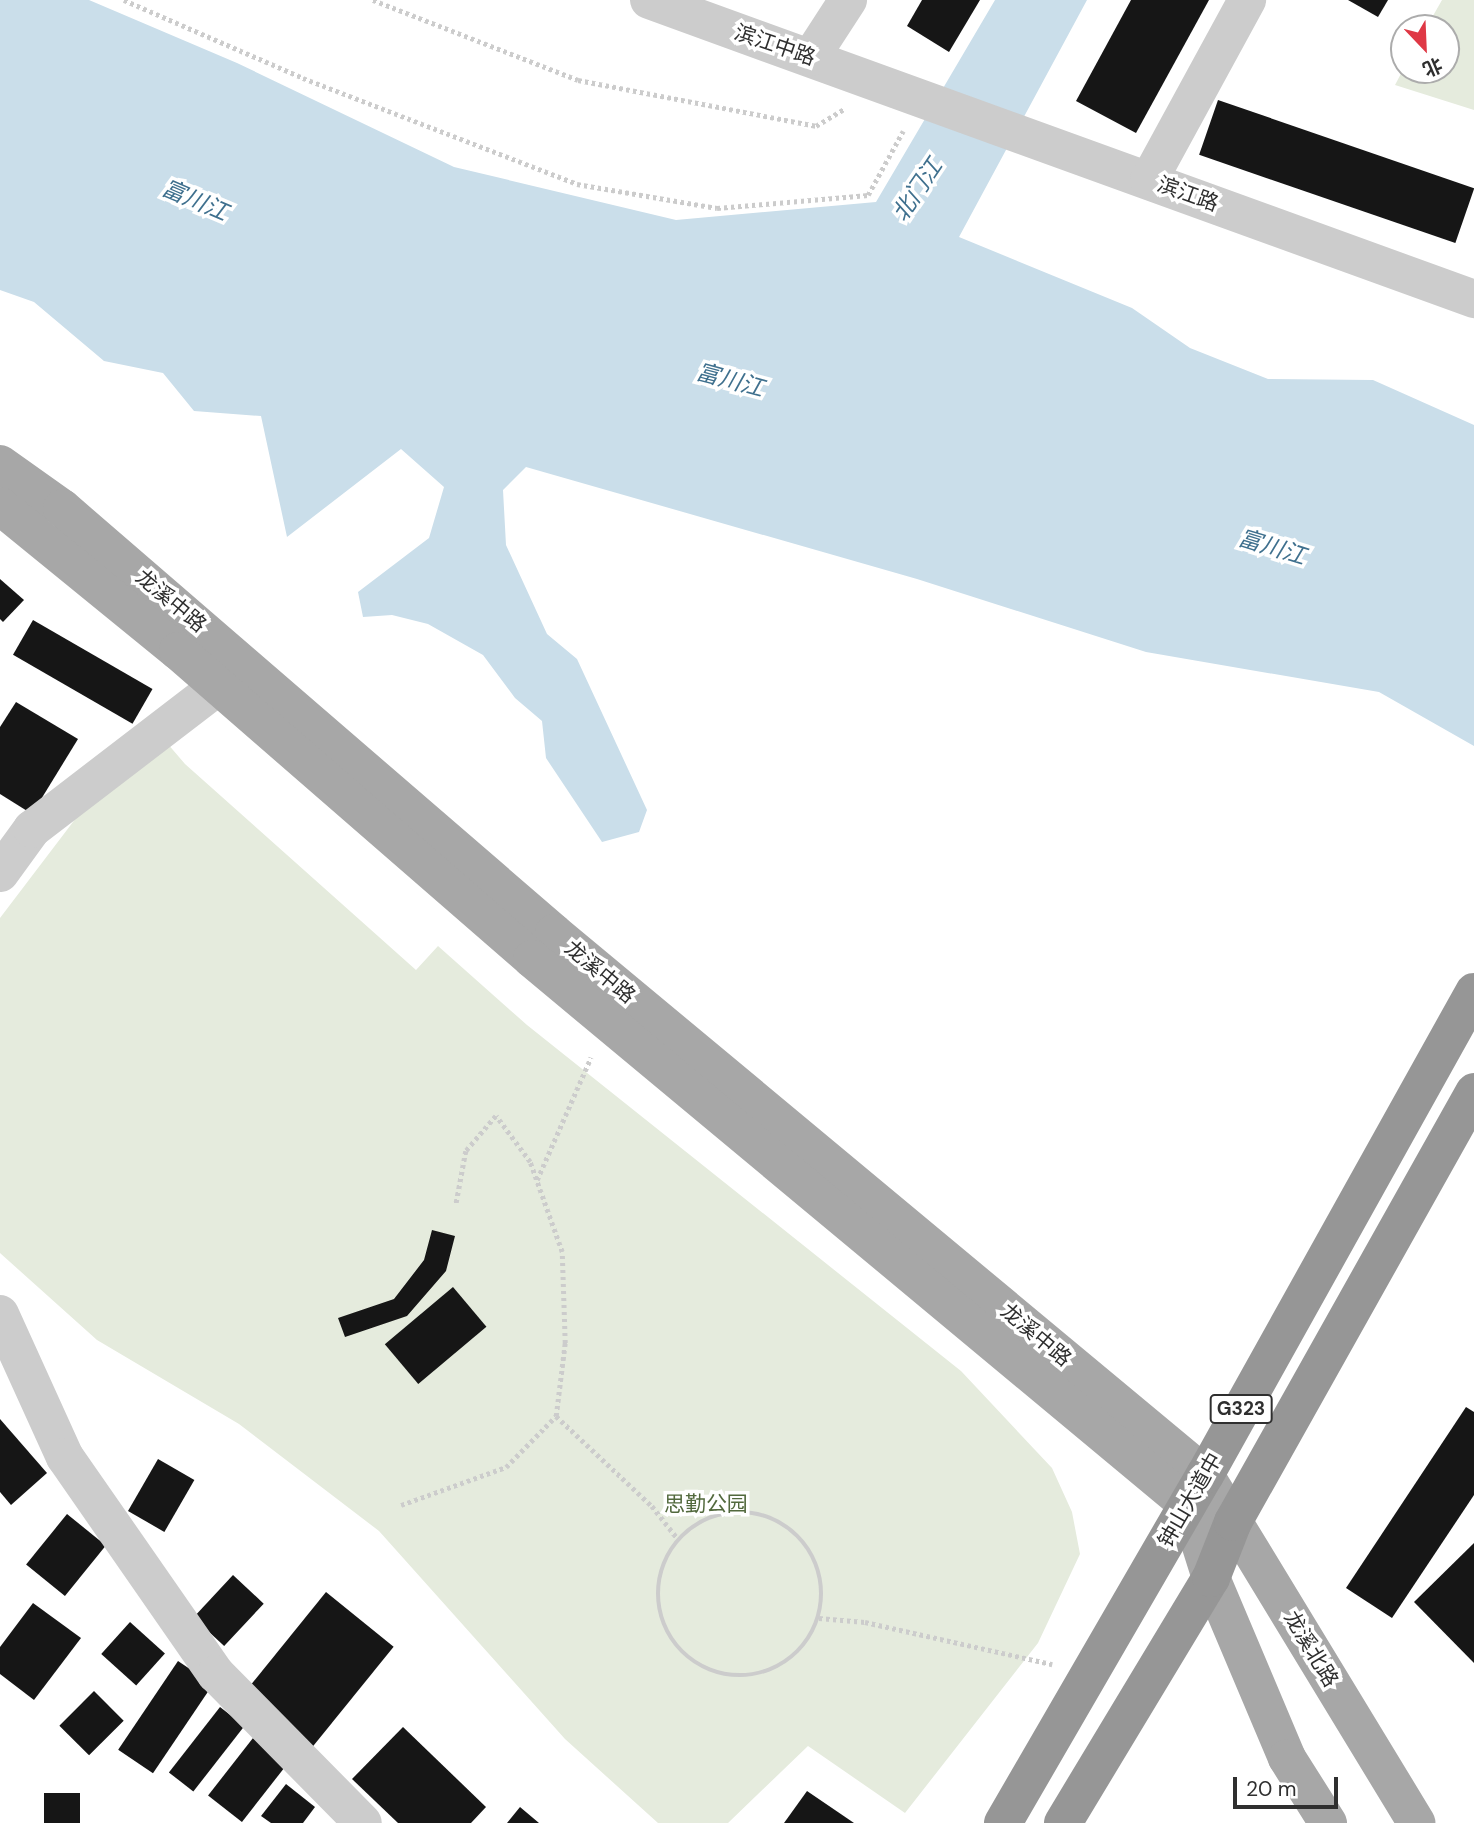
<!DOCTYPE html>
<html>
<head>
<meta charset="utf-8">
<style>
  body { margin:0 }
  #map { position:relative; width:1474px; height:1823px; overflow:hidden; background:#fff; font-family:"DM Sans","Noto Sans SC",sans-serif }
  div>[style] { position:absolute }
  .green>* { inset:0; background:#e5ebdd }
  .water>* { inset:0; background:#cadeea }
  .building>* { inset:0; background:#161616; transform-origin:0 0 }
  .path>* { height:4.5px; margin-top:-2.25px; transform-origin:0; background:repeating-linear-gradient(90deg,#ccc 0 3.5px,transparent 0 7px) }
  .path>.ring { margin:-2.25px; padding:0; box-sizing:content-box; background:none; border:4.5px solid #ccc; border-radius:50% }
  .minor>* { height:38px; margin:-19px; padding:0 19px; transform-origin:19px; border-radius:19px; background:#ccc }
  .major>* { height:38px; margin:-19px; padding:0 19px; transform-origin:19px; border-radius:19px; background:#a7a7a7 }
  .highway>* { height:38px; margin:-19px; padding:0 19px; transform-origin:19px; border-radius:19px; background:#969696 }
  span { translate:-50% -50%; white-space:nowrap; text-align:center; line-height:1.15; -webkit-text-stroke:7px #fff; paint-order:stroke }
  .shield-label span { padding:2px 5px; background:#fff; border:2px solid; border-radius:5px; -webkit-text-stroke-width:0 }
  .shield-label { font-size:19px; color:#2f2f2f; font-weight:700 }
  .street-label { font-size:21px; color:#2f2f2f }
  .park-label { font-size:21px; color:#52693d }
  .water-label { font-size:23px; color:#3f708e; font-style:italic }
  .north { position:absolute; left:1390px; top:14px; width:70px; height:70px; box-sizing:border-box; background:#fff; border:2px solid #acacac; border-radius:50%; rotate:157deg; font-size:19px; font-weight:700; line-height:28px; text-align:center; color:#2f2f2f }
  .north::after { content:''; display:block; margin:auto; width:24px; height:32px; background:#df3845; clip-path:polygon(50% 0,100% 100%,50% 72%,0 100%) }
  .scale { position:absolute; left:1233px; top:1777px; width:105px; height:32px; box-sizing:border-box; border:4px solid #2f2f2f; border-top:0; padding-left:9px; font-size:21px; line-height:24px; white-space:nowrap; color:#2f2f2f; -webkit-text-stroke:5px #fff; paint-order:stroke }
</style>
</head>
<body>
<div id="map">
  <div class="green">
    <i style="clip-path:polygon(1442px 0,1474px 0,1474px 110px,1395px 85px,1404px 68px,1446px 70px,1446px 28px,1426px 28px)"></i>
    <i style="clip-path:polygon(149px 722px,185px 764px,416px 970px,438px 946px,527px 1025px,961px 1371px,1052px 1468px,1072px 1512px,1080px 1554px,1038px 1643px,905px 1813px,808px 1746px,728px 1823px,658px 1823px,565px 1739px,379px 1531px,239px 1424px,97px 1340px,0 1253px,0 918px)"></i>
  </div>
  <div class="water">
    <i style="clip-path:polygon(0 0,89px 0,237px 63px,454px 167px,676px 220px,876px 202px,995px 0,1087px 0,959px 237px,1132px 308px,1190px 348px,1268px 379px,1373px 380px,1474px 425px,1474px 746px,1379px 692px,1146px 652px,917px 579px,526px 467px,503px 490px,506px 545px,547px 634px,577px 659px,647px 810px,639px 832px,602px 842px,546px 758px,542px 721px,515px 698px,483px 655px,428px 624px,392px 615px,363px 617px,358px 592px,429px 538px,444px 487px,401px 449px,287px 537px,261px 416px,194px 411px,163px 373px,104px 361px,34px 302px,0 290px)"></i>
  </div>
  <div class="building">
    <i style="clip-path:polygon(922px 0,980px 0,949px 52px,907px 26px)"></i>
    <i style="clip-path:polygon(1131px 0,1209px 0,1136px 133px,1076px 101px)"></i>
    <i style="clip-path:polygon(1348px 0,1388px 0,1378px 17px)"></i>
    <i style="left:1218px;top:100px;width:271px;height:58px;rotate:19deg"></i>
    <i style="clip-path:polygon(0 579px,24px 600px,3px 622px,0 619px)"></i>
    <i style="left:33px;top:620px;width:138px;height:40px;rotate:30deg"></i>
    <i style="clip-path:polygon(16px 702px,78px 739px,32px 814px,0 794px,0 727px)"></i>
    <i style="clip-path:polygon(432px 1230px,455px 1236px,446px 1271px,407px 1316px,345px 1337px,338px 1318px,394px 1299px,424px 1260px)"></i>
    <i style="left:453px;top:1287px;width:52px;height:89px;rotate:50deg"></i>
    <i style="clip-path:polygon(1466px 1407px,1474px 1412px,1474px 1495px,1392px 1618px,1346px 1588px)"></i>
    <i style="clip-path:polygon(0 1419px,47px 1473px,11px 1505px,0 1492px)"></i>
    <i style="left:158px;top:1459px;width:42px;height:60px;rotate:30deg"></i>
    <i style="left:67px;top:1514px;width:50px;height:65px;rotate:39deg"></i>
    <i style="clip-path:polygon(1474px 1543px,1474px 1663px,1414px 1602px)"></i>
    <i style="left:233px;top:1575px;width:42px;height:58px;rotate:43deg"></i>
    <i style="left:326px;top:1592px;width:87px;height:130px;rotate:39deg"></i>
    <i style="clip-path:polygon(33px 1603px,81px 1638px,34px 1700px,0 1674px,0 1647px)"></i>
    <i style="left:130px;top:1622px;width:47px;height:43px;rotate:42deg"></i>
    <i style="left:178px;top:1661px;width:42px;height:107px;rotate:34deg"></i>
    <i style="left:94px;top:1691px;width:42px;height:49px;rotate:45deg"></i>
    <i style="left:220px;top:1707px;width:31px;height:83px;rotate:38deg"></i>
    <i style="clip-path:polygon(403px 1727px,486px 1807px,471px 1823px,398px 1823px,352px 1779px)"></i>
    <i style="left:253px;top:1738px;width:43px;height:73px;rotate:38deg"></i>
    <i style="clip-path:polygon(286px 1784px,315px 1807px,303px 1823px,271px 1823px,261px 1816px)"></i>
    <i style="clip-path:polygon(807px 1791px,854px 1823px,784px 1823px)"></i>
    <i style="left:80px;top:1793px;width:30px;height:36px;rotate:90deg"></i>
    <i style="clip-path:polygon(520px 1807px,539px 1823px,507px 1823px)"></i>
  </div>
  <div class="path">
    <i style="left:124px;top:0;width:195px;rotate:23.5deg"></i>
    <i style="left:303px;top:78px;width:294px;rotate:21.1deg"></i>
    <i style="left:577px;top:184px;width:142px;rotate:9.7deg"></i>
    <i style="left:717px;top:208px;width:152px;rotate:-4.9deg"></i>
    <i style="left:868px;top:195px;width:73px;rotate:-61.3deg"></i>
    <i style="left:373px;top:0;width:220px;rotate:21.3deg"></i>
    <i style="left:578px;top:80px;width:242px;rotate:10.9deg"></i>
    <i style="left:816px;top:126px;width:33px;rotate:-31deg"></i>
    <i style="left:537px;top:1180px;width:134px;rotate:-66.3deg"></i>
    <i style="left:556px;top:1416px;width:132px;rotate:43.2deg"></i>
    <i style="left:652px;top:1506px;width:42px;rotate:51.8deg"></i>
    <i style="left:401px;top:1505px;width:112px;rotate:-19.9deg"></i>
    <i style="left:506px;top:1467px;width:71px;rotate:-45.6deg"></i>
    <i style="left:556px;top:1416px;width:74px;rotate:-83deg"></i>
    <i style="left:565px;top:1343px;width:91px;rotate:-91.9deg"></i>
    <i style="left:562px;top:1252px;width:96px;rotate:-109.6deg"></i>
    <i style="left:530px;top:1162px;width:57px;rotate:-126.5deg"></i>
    <i style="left:496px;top:1116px;width:46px;rotate:130.6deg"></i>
    <i style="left:466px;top:1151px;width:55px;rotate:100.5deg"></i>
    <i class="ring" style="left:658px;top:1512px;width:159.5px;height:159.5px"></i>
    <i style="left:819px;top:1618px;width:46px;rotate:5deg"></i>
    <i style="left:865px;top:1622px;width:192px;rotate:12.7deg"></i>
  </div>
  <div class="minor">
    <i style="left:649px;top:0;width:878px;rotate:19.92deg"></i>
    <i style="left:811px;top:57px;width:68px;rotate:-57deg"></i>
    <i style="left:1149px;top:180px;width:205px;rotate:-61.4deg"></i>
    <i style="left:0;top:873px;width:54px;rotate:-54deg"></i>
    <i style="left:32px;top:829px;width:266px;rotate:-37.5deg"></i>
    <i style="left:0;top:1314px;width:157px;rotate:65.6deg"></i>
    <i style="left:65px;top:1457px;width:264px;rotate:55.2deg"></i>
    <i style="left:216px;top:1674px;width:209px;rotate:45.4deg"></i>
  </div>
  <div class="major">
    <i style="left:0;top:464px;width:76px;rotate:35.4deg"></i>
    <i style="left:62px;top:508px;width:650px;rotate:40.82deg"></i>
    <i style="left:554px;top:933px;width:847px;rotate:39.78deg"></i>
    <i style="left:1205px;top:1475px;width:407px;rotate:58.7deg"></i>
    <i style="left:0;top:506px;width:230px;rotate:39.2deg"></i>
    <i style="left:178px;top:651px;width:469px;rotate:41deg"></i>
    <i style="left:532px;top:959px;width:853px;rotate:39.77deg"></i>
    <i style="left:1188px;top:1505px;width:77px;rotate:72.5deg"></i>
    <i style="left:1211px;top:1578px;width:195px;rotate:67.1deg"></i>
    <i style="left:1287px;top:1758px;width:77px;rotate:57.8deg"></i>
  </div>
  <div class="highway">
    <i style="left:1003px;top:1823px;width:402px;rotate:-59.9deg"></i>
    <i style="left:1205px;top:1475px;width:553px;rotate:-60.88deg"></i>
    <i style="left:1063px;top:1823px;width:286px;rotate:-58.9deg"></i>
    <i style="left:1211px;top:1578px;width:60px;rotate:-68.6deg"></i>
    <i style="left:1233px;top:1522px;width:493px;rotate:-60.7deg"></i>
  </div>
  <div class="shield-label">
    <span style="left:1241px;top:1409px">G323</span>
  </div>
  <div class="street-label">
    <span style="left:775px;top:45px;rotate:19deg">滨江中路</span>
    <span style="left:1188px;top:194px;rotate:20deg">滨江路</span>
    <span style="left:171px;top:601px;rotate:40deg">龙溪中路</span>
    <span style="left:600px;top:972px;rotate:40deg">龙溪中路</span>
    <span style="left:1036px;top:1335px;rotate:40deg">龙溪中路</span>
    <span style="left:1190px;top:1500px;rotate:-60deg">钟山大道中</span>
    <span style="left:1311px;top:1649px;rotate:59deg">龙溪北路</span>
  </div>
  <div class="park-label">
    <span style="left:706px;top:1504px">思勤公园</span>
  </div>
  <div class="water-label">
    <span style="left:917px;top:190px;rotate:-56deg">北门江</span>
    <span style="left:195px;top:200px;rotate:23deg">富川江</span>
    <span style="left:730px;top:380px;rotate:15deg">富川江</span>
    <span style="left:1272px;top:547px;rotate:17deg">富川江</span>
  </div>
  <div class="north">北</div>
  <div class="scale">20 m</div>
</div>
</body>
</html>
